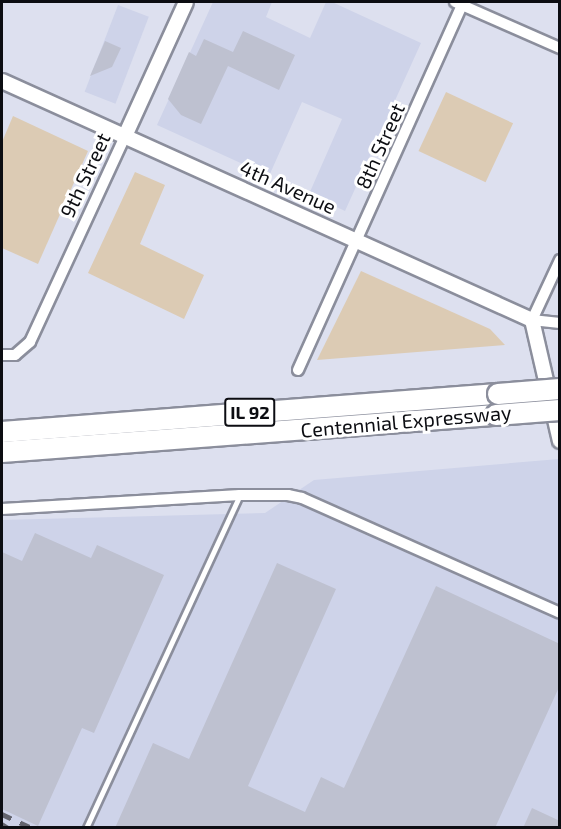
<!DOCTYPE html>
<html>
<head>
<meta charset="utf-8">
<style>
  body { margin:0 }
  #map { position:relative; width:561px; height:829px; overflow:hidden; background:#dde0ef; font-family:"Exo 2",sans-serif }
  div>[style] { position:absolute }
  .built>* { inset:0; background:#ced3e9; transform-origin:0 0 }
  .green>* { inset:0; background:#dccbb4; transform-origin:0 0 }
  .building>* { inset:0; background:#bec1d0 }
  .roads { filter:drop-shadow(2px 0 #8b8e9c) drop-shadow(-2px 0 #8b8e9c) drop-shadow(0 2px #8b8e9c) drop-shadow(0 -2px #8b8e9c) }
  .service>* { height:5px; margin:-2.5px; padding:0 2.5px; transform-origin:2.5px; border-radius:2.5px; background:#fff }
  .minor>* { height:10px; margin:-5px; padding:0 5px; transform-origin:5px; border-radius:5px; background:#fff }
  .tertiary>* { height:14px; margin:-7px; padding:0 7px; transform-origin:7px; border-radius:7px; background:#fff }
  .motorway>* { height:20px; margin:-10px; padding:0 10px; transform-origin:10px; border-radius:10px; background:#fff }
  .rail>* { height:4.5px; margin-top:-2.25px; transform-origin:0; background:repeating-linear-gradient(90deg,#63646e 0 10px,transparent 0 20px) }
  .bridges { filter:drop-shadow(2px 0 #8b8e9c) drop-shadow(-2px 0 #8b8e9c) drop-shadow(0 2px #8b8e9c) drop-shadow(0 -2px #8b8e9c) }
  .motorway-bridge>* { height:20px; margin:-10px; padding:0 10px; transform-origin:10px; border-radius:10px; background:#fff }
  span { translate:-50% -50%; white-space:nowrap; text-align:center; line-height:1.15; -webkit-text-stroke:6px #fff; paint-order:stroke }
  .shield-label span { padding:2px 4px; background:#fff; border:2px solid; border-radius:4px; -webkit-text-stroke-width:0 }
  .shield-label { font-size:18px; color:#0c0d12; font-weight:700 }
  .street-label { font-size:20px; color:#0c0d12 }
  .frame { position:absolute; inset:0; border:3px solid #0c0d12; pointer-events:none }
</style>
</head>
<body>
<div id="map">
  <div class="built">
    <i style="clip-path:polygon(213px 2px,272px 2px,266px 17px,310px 38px,326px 2px,332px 2px,421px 43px,345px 211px,309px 194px,342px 119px,302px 102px,269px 176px,157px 125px)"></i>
    <i style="left:118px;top:5px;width:33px;height:93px;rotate:21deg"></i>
    <i style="clip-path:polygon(559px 459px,559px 827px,2px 827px,2px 520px,265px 513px,314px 480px)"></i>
  </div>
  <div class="green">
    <i style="left:446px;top:92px;width:74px;height:65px;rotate:25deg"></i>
    <i style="clip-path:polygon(13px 116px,88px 151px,38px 264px,2px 248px,2px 142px)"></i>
    <i style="clip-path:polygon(135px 172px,165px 185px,140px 244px,204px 275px,184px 319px,88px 273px)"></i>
    <i style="clip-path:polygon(361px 271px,490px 329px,505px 345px,317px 360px)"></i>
  </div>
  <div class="building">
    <i style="clip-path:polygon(243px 31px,295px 55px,279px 90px,228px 66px,201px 124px,181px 115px,168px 99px,189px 52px,196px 56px,204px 39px,233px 52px)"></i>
    <i style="clip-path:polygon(105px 41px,121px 48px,112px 67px,90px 76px)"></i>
    <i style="clip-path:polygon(35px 533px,91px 558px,97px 545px,164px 575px,94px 733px,82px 728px,38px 826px,2px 809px,2px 552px,22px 561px)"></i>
    <i style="clip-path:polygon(277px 563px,336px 589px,248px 786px,305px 812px,321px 777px,344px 788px,436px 586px,560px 644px,560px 685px,495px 828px,115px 828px,153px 743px,189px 759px)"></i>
    <i style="clip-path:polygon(532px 808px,560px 821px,560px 828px,523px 828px)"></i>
  </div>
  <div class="roads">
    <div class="service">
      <i style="left:86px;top:828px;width:367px;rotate:-65.2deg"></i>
    </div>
    <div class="minor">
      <i style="left:455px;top:2px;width:115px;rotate:23.7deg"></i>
      <i style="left:560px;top:260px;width:66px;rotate:115deg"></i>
      <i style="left:532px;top:320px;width:28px;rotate:6deg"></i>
      <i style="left:2px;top:355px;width:13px"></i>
      <i style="left:15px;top:355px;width:20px;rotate:-41deg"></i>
      <i style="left:30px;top:342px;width:227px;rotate:-65.2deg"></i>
      <i style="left:298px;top:370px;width:403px;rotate:-65.8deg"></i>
      <i style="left:2px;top:509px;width:238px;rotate:-3.4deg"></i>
      <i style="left:240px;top:495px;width:48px"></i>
      <i style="left:288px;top:495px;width:14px;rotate:12deg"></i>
      <i style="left:302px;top:498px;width:282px;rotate:24deg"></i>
    </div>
    <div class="tertiary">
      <i style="left:2px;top:81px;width:581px;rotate:24.27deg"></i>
      <i style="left:532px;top:320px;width:124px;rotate:77deg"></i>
      <i style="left:125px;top:136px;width:147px;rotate:-65.5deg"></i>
    </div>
    <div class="motorway">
      <i style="left:2px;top:432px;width:497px;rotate:-4.4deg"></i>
      <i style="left:2px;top:452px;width:495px;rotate:-4.3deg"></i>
    </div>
  </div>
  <div class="rail">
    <i style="left:2px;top:814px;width:33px;rotate:25deg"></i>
    <i style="left:2px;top:824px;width:7px;rotate:34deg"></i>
  </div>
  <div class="bridges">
    <div class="motorway-bridge">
      <i style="left:498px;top:394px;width:62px;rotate:-4.6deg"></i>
      <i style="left:496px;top:415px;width:64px;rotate:-4.5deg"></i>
    </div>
  </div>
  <div class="shield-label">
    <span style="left:250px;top:412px">IL 92</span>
  </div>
  <div class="street-label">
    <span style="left:380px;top:146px;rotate:-66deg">8th Street</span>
    <span style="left:85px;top:175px;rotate:-65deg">9th Street</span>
    <span style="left:288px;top:187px;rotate:24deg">4th Avenue</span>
    <span style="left:406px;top:421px;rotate:-5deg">Centennial Expressway</span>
  </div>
  <div class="frame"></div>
</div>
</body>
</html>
